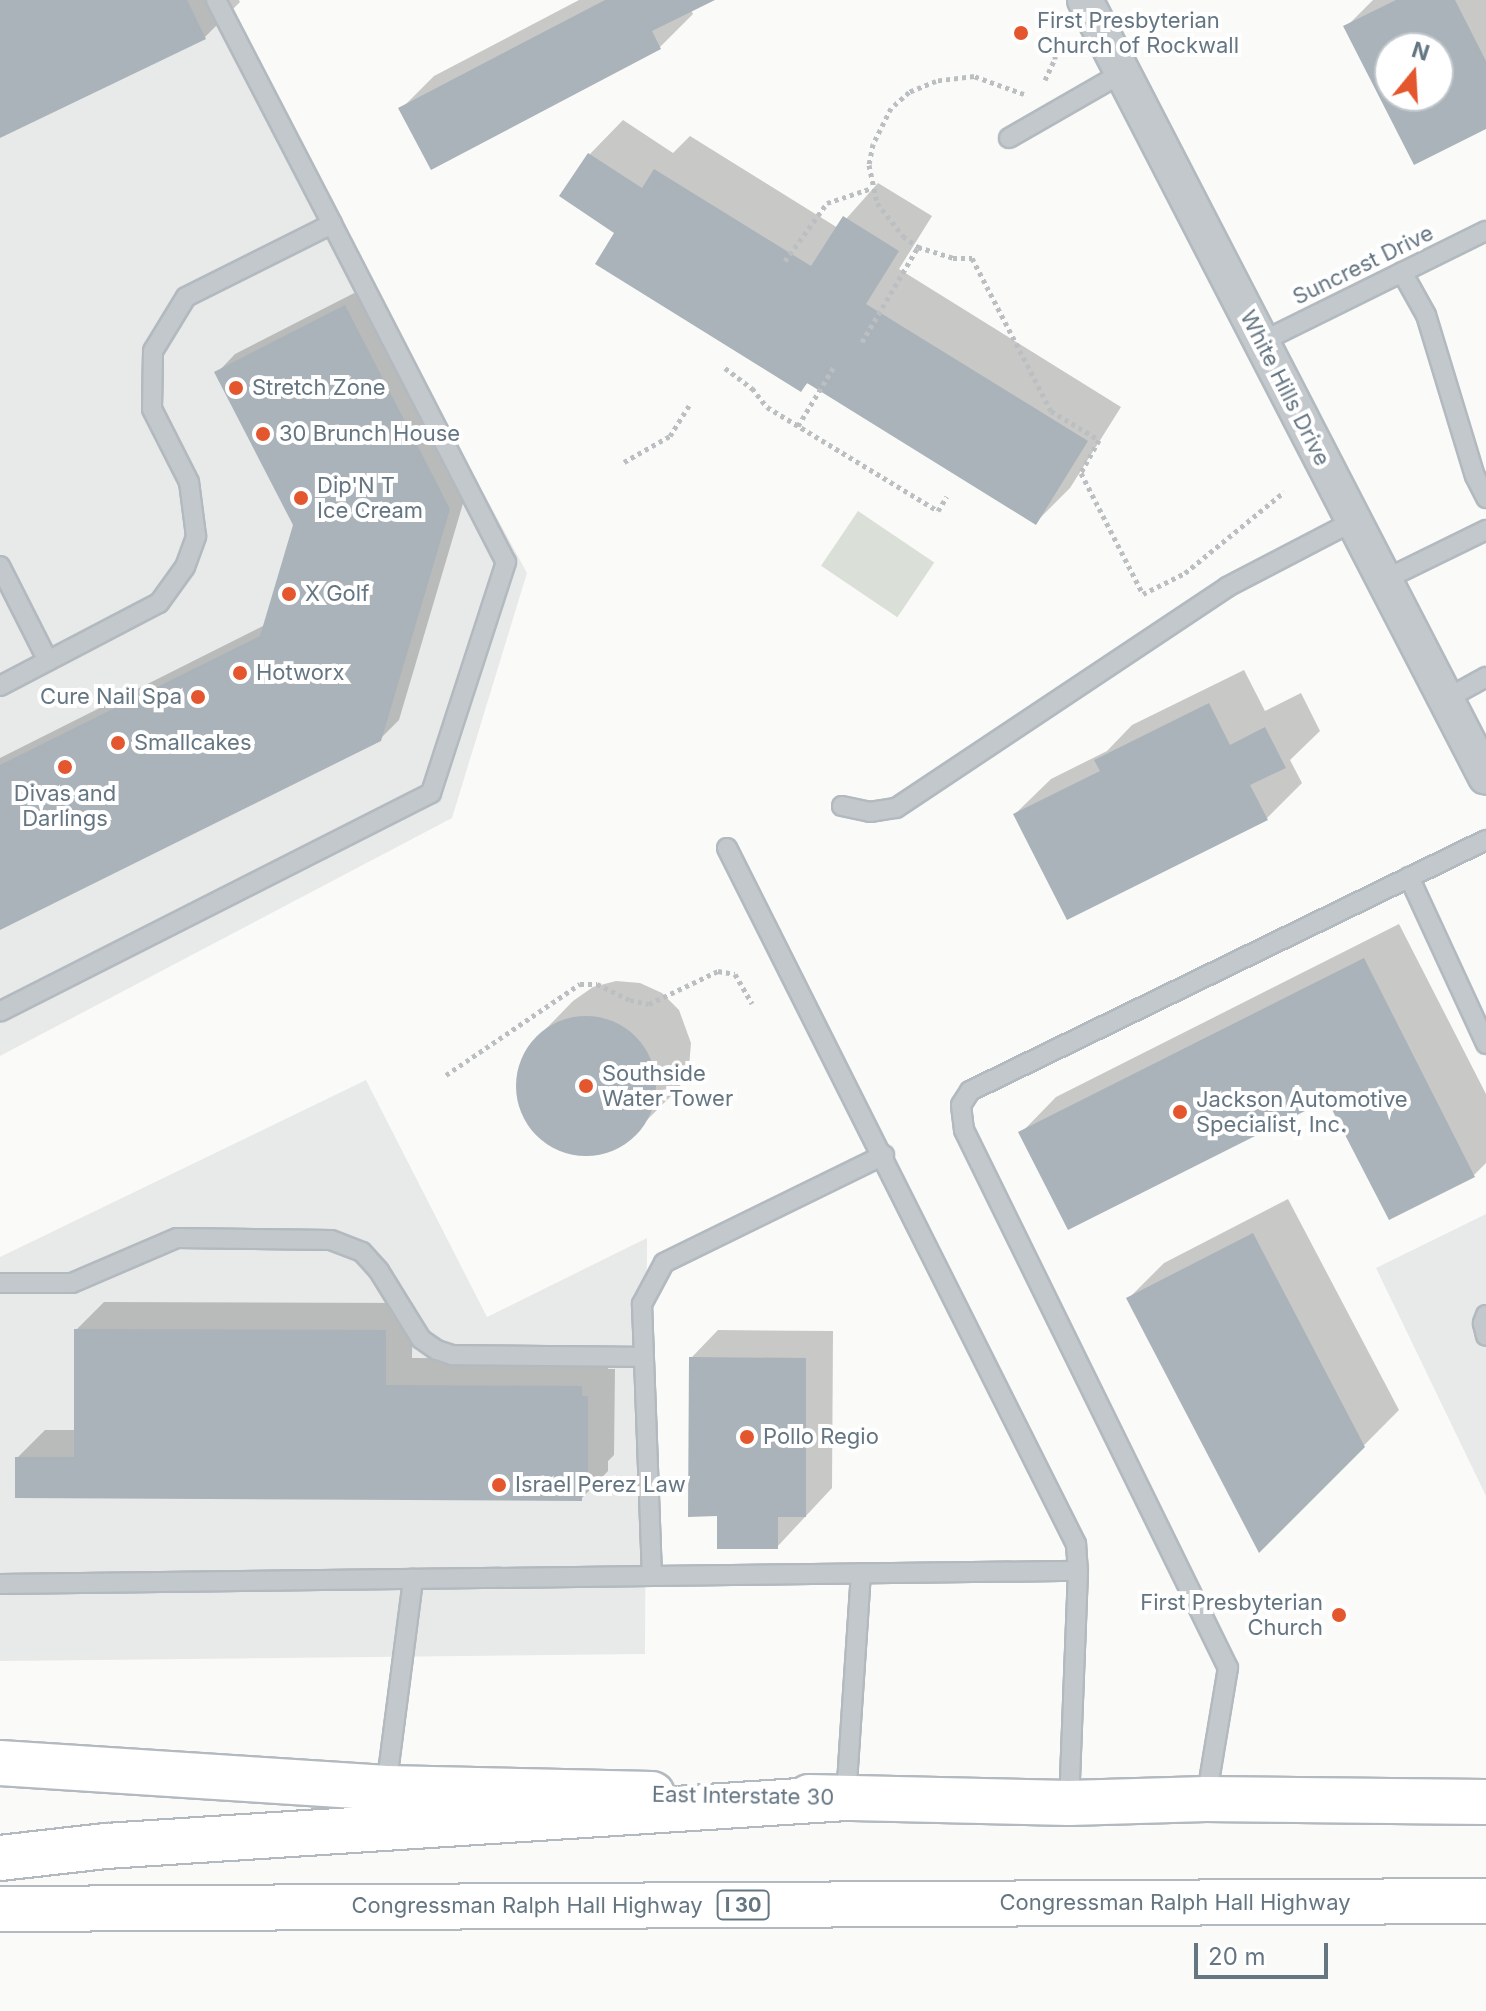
<!DOCTYPE html>
<html>
<head>
<meta charset="utf-8">
<style>
  body { margin:0 }
  #map { position:relative; width:1486px; height:2011px; overflow:hidden; background:#fafaf8; font-family:Inter,sans-serif }
  div>[style] { position:absolute }
  .built>* { inset:0; background:#e8e9e9 }
  .green>* { inset:0; background:#dadfd7; transform-origin:0 0 }
  .shadow>* { inset:0; background:#0003 }
  .building>* { inset:0; background:#aab3b9 }
  .round { border-radius:50% }
  .path>* { height:5px; margin-top:-2.5px; transform-origin:0; background:repeating-linear-gradient(90deg,#bbbfc2 0 4px,transparent 0 8px) }
  .roads { filter:drop-shadow(2px 0 #b3babf) drop-shadow(-2px 0 #b3babf) drop-shadow(0 2px #b3babf) drop-shadow(0 -2px #b3babf) }
  .service>* { height:18px; margin:-9px; padding:0 9px; transform-origin:9px; border-radius:9px; background:#c3c8cc }
  .minor>* { height:34px; margin:-17px; padding:0 17px; transform-origin:17px; border-radius:17px; background:#c3c8cc }
  .secondary>* { height:44px; margin:-22px; padding:0 22px; transform-origin:22px; border-radius:22px; background:#fff }
  .motorway>* { height:44px; margin:-22px; padding:0 22px; transform-origin:22px; border-radius:22px; background:#fff }
  .dots>* { width:22px; height:22px; translate:-50% -50%; box-sizing:border-box; border:4px solid #fff; border-radius:50% }
  span { translate:-50% -50%; white-space:nowrap; text-align:center; line-height:1.15; -webkit-text-stroke:8px #fff; paint-order:stroke }
  .shield-label span { padding:2px 6px; background:#fff; border:2px solid; border-radius:6px; -webkit-text-stroke-width:0 }
  .shield-label { font-size:20px; color:#657683; font-weight:700 }
  .poi-label { font-size:22px; color:#657683 }
  .left { translate:0 -50%; text-align:left }
  .right { translate:-100% -50%; text-align:right }
  .street-label { font-size:22px; color:#657683 }
  .north { position:absolute; left:1374px; top:32px; width:80px; height:80px; box-sizing:border-box; background:#fff; border:2px solid #c1c8cd; border-radius:50%; rotate:18deg; font-size:22px; font-weight:700; line-height:32px; text-align:center; color:#657683 }
  .north::after { content:''; display:block; margin:auto; width:28px; height:36px; background:#e4572e; clip-path:polygon(50% 0,100% 100%,50% 72%,0 100%) }
  .scale { position:absolute; left:1194px; top:1943px; width:134px; height:36px; box-sizing:border-box; border:4px solid #657683; border-top:0; padding-left:10px; font-size:24px; line-height:28px; white-space:nowrap; color:#657683; -webkit-text-stroke:6px #fff; paint-order:stroke }
</style>
</head>
<body>
<div id="map">
  <div class="built">
    <i style="clip-path:polygon(0 0,215px 0,527px 573px,452px 818px,0 1056px)"></i>
    <i style="clip-path:polygon(366px 1080px,487px 1317px,647px 1238px,645px 1654px,0 1661px,0 1257px)"></i>
    <i style="clip-path:polygon(1486px 1214px,1486px 1496px,1376px 1268px)"></i>
  </div>
  <div class="green">
    <i style="left:858px;top:511px;width:92px;height:66px;rotate:34deg"></i>
  </div>
  <div class="shadow">
    <i style="clip-path:polygon(0 0,239px 0,240px 2px,205px 37px,0 136px)"></i>
    <i style="clip-path:polygon(579px 0,710px 0,691px 10px,693px 14px,660px 47px,401px 109px,434px 76px)"></i>
    <i style="clip-path:polygon(evenodd,1373px 0,1486px 0,1486px 126px,1415px 162px,1346px 27px,1373px 0,1390px 48px,1438px 48px,1438px 96px,1390px 96px,1390px 48px)"></i>
    <i style="clip-path:polygon(623px 120px,673px 153px,690px 136px,838px 228px,878px 183px,932px 216px,899px 269px,1121px 407px,1070px 488px,1036px 522px,809px 382px,801px 389px,617px 232px,561px 196px,590px 154px)"></i>
    <i style="clip-path:polygon(364px 288px,467px 490px,399px 720px,380px 739px,0 928px,0 758px,265px 625px,295px 525px,217px 373px,235px 354px)"></i>
    <i style="clip-path:polygon(1244px 670px,1265px 711px,1301px 693px,1320px 731px,1290px 760px,1302px 783px,1266px 819px,1015px 814px,1051px 779px,1107px 751px,1132px 725px)"></i>
    <i style="clip-path:polygon(1399px 924px,1486px 1094px,1486px 1163px,1474px 1175px,1328px 1097px,1021px 1133px,1056px 1097px)"></i>
    <i style="clip-path:polygon(616px 981px,640px 983px,662px 993px,679px 1010px,691px 1043px,689px 1067px,679px 1088px,625px 1142px,592px 1154px,568px 1152px,537px 1134px,524px 1115px,517px 1092px,519px 1069px,537px 1038px,573px 1001px,593px 987px)"></i>
    <i style="clip-path:polygon(1288px 1199px,1399px 1410px,1260px 1550px,1129px 1298px,1164px 1263px)"></i>
    <i style="clip-path:polygon(104px 1302px,413px 1303px,412px 1358px,608px 1359px,608px 1369px,615px 1369px,614px 1455px,608px 1461px,608px 1471px,581px 1499px,17px 1458px,45px 1430px,76px 1430px,76px 1330px)"></i>
    <i style="clip-path:polygon(718px 1330px,833px 1331px,832px 1488px,777px 1547px,719px 1514px,691px 1358px)"></i>
  </div>
  <div class="building">
    <i style="clip-path:polygon(0 0,187px 0,206px 39px,0 138px)"></i>
    <i style="clip-path:polygon(605px 0,715px 0,652px 31px,661px 49px,431px 170px,398px 108px)"></i>
    <i style="clip-path:polygon(evenodd,1396px 0,1455px 0,1486px 61px,1486px 129px,1414px 165px,1343px 26px,1396px 0,1390px 48px,1438px 48px,1438px 96px,1390px 96px,1390px 48px)"></i>
    <i style="clip-path:polygon(588px 153px,642px 188px,654px 169px,811px 266px,843px 216px,899px 251px,866px 304px,1088px 441px,1036px 525px,807px 383px,801px 392px,595px 264px,614px 233px,559px 196px)"></i>
    <i style="clip-path:polygon(345px 305px,450px 509px,381px 741px,0 930px,0 765px,260px 636px,293px 525px,214px 372px)"></i>
    <i style="clip-path:polygon(1209px 703px,1230px 745px,1265px 727px,1286px 768px,1250px 785px,1268px 820px,1067px 920px,1013px 814px,1100px 771px,1094px 760px)"></i>
    <i style="clip-path:polygon(1364px 958px,1475px 1177px,1389px 1220px,1327px 1100px,1068px 1230px,1018px 1132px)"></i>
    <i class="round" style="left:516px;top:1016px;width:140px;height:140px"></i>
    <i style="clip-path:polygon(1253px 1233px,1365px 1447px,1259px 1553px,1126px 1298px)"></i>
    <i style="clip-path:polygon(74px 1329px,386px 1330px,386px 1385px,582px 1386px,582px 1396px,588px 1396px,588px 1485px,582px 1484px,582px 1501px,15px 1498px,15px 1457px,74px 1457px)"></i>
    <i style="clip-path:polygon(689px 1357px,806px 1358px,806px 1517px,778px 1517px,778px 1549px,717px 1549px,717px 1516px,688px 1517px)"></i>
  </div>
  <div class="path">
    <i style="left:1045px;top:80px;width:23px;rotate:-65deg"></i>
    <i style="left:1055px;top:59px;width:12px;rotate:-90deg"></i>
    <i style="left:1024px;top:94px;width:53px;rotate:-160.2deg"></i>
    <i style="left:974px;top:76px;width:38px;rotate:173deg"></i>
    <i style="left:936px;top:81px;width:29px;rotate:158deg"></i>
    <i style="left:909px;top:92px;width:24px;rotate:138deg"></i>
    <i style="left:891px;top:108px;width:40px;rotate:116.6deg"></i>
    <i style="left:873px;top:144px;width:21px;rotate:101deg"></i>
    <i style="left:869px;top:165px;width:39px;rotate:78deg"></i>
    <i style="left:877px;top:203px;width:42px;rotate:51.8deg"></i>
    <i style="left:903px;top:236px;width:19px;rotate:36deg"></i>
    <i style="left:918px;top:247px;width:37px;rotate:17deg"></i>
    <i style="left:953px;top:258px;width:19px"></i>
    <i style="left:972px;top:258px;width:172px;rotate:62.7deg"></i>
    <i style="left:1051px;top:411px;width:56px;rotate:31.1deg"></i>
    <i style="left:1099px;top:440px;width:38px;rotate:119deg"></i>
    <i style="left:1081px;top:473px;width:136px;rotate:62.9deg"></i>
    <i style="left:1143px;top:594px;width:47px;rotate:-26.6deg"></i>
    <i style="left:1185px;top:573px;width:128px;rotate:-39.3deg"></i>
    <i style="left:785px;top:261px;width:72px;rotate:-54.1deg"></i>
    <i style="left:827px;top:203px;width:47px;rotate:-18.4deg"></i>
    <i style="left:862px;top:342px;width:110px;rotate:-59.5deg"></i>
    <i style="left:725px;top:368px;width:34px;rotate:37deg"></i>
    <i style="left:752px;top:388px;width:24px;rotate:52deg"></i>
    <i style="left:767px;top:407px;width:200px;rotate:31.3deg"></i>
    <i style="left:938px;top:511px;width:17px;rotate:-59deg"></i>
    <i style="left:798px;top:426px;width:71px;rotate:-58.8deg"></i>
    <i style="left:624px;top:462px;width:53px;rotate:-29.5deg"></i>
    <i style="left:670px;top:436px;width:36px;rotate:-58deg"></i>
    <i style="left:446px;top:1075px;width:162px;rotate:-34.2deg"></i>
    <i style="left:580px;top:984px;width:17px"></i>
    <i style="left:597px;top:984px;width:37px;rotate:26deg"></i>
    <i style="left:630px;top:1000px;width:19px;rotate:12deg"></i>
    <i style="left:649px;top:1004px;width:76px;rotate:-25.6deg"></i>
    <i style="left:718px;top:971px;width:17px;rotate:10deg"></i>
    <i style="left:735px;top:974px;width:34px;rotate:60deg"></i>
  </div>
  <div class="roads">
    <div class="service">
      <i style="left:216px;top:0;width:252px;rotate:62.6deg"></i>
      <i style="left:1009px;top:138px;width:130px;rotate:-29.9deg"></i>
      <i style="left:1402px;top:272px;width:49px;rotate:60.8deg"></i>
      <i style="left:1426px;top:315px;width:168px;rotate:73.1deg"></i>
      <i style="left:1475px;top:476px;width:25px;rotate:63deg"></i>
      <i style="left:1261px;top:342px;width:251px;rotate:-26.3deg"></i>
      <i style="left:0;top:566px;width:106px;rotate:63.2deg"></i>
      <i style="left:1384px;top:580px;width:114px;rotate:-26.1deg"></i>
      <i style="left:0;top:686px;width:179px;rotate:-27.6deg"></i>
      <i style="left:159px;top:603px;width:44px;rotate:-54.2deg"></i>
      <i style="left:185px;top:567px;width:33px;rotate:-70deg"></i>
      <i style="left:196px;top:536px;width:54px;rotate:-97.4deg"></i>
      <i style="left:189px;top:482px;width:82px;rotate:-116.9deg"></i>
      <i style="left:152px;top:409px;width:58px;rotate:-89deg"></i>
      <i style="left:153px;top:351px;width:63px;rotate:-58.6deg"></i>
      <i style="left:186px;top:297px;width:163px;rotate:-26.6deg"></i>
      <i style="left:332px;top:224px;width:380px;rotate:62.8deg"></i>
      <i style="left:506px;top:562px;width:243px;rotate:108deg"></i>
      <i style="left:431px;top:793px;width:483px;rotate:153.1deg"></i>
      <i style="left:1446px;top:699px;width:46px;rotate:-28.8deg"></i>
      <i style="left:842px;top:806px;width:29px;rotate:12deg"></i>
      <i style="left:870px;top:812px;width:26px;rotate:-9deg"></i>
      <i style="left:896px;top:808px;width:398px;rotate:-33.7deg"></i>
      <i style="left:1227px;top:587px;width:143px;rotate:-27.5deg"></i>
      <i style="left:727px;top:848px;width:779px;rotate:63.37deg"></i>
      <i style="left:1076px;top:1544px;width:27px;rotate:86deg"></i>
      <i style="left:1078px;top:1571px;width:232px;rotate:92.2deg"></i>
      <i style="left:1409px;top:877px;width:184px;rotate:65.2deg"></i>
      <i style="left:884px;top:1155px;width:245px;rotate:153.9deg"></i>
      <i style="left:664px;top:1263px;width:47px;rotate:118.2deg"></i>
      <i style="left:642px;top:1304px;width:272px;rotate:87.9deg"></i>
      <i style="left:652px;top:1576px;width:426px;rotate:-0.7deg"></i>
      <i style="left:0;top:1283px;width:72px"></i>
      <i style="left:72px;top:1283px;width:114px;rotate:-23.2deg"></i>
      <i style="left:177px;top:1238px;width:154px;rotate:0.7deg"></i>
      <i style="left:331px;top:1240px;width:33px;rotate:21deg"></i>
      <i style="left:362px;top:1252px;width:25px;rotate:48deg"></i>
      <i style="left:379px;top:1271px;width:80px;rotate:58.3deg"></i>
      <i style="left:421px;top:1339px;width:19px;rotate:35deg"></i>
      <i style="left:437px;top:1350px;width:16px;rotate:18deg"></i>
      <i style="left:452px;top:1355px;width:190px;rotate:0.6deg"></i>
      <i style="left:1486px;top:1315px;width:9px;rotate:111deg"></i>
      <i style="left:1483px;top:1323px;width:13px;rotate:77deg"></i>
      <i style="left:0;top:1584px;width:652px;rotate:-0.7deg"></i>
      <i style="left:386px;top:1788px;width:211px;rotate:-82.6deg"></i>
      <i style="left:846px;top:1798px;width:225px;rotate:-86.2deg"></i>
      <i style="left:1206px;top:1799px;width:133px;rotate:-80.5deg"></i>
      <i style="left:1228px;top:1668px;width:599px;rotate:-116.14deg"></i>
      <i style="left:964px;top:1130px;width:25px;rotate:-97deg"></i>
      <i style="left:961px;top:1105px;width:17px;rotate:-57deg"></i>
      <i style="left:970px;top:1091px;width:574px;rotate:-25.94deg"></i>
    </div>
    <div class="minor">
      <i style="left:1085px;top:0;width:874px;rotate:62.7deg"></i>
    </div>
    <div class="secondary">
      <i style="left:0;top:1763px;width:387px;rotate:3.7deg"></i>
      <i style="left:386px;top:1788px;width:266px;rotate:1.3deg"></i>
      <i style="left:809px;top:1797px;width:260px;rotate:1.3deg"></i>
      <i style="left:1069px;top:1803px;width:137px;rotate:-1.7deg"></i>
      <i style="left:1206px;top:1799px;width:280px;rotate:0.6deg"></i>
    </div>
    <div class="motorway">
      <i style="left:0;top:1858px;width:107px;rotate:-6.5deg"></i>
      <i style="left:106px;top:1846px;width:742px;rotate:-3.71deg"></i>
      <i style="left:0;top:1909px;width:1486px;rotate:-0.31deg"></i>
    </div>
  </div>
  <div class="dots">
    <i style="left:1021px;top:33px;background:#e4572e"></i>
    <i style="left:236px;top:388px;background:#e4572e"></i>
    <i style="left:263px;top:434px;background:#e4572e"></i>
    <i style="left:301px;top:498px;background:#e4572e"></i>
    <i style="left:289px;top:594px;background:#e4572e"></i>
    <i style="left:240px;top:673px;background:#e4572e"></i>
    <i style="left:198px;top:697px;background:#e4572e"></i>
    <i style="left:118px;top:743px;background:#e4572e"></i>
    <i style="left:65px;top:767px;background:#e4572e"></i>
    <i style="left:586px;top:1086px;background:#e4572e"></i>
    <i style="left:1180px;top:1112px;background:#e4572e"></i>
    <i style="left:747px;top:1437px;background:#e4572e"></i>
    <i style="left:499px;top:1485px;background:#e4572e"></i>
    <i style="left:1339px;top:1615px;background:#e4572e"></i>
  </div>
  <div class="shield-label">
    <span style="left:743px;top:1905px">I 30</span>
  </div>
  <div class="poi-label">
    <span class="left" style="left:1037px;top:33px">First Presbyterian<br>Church of Rockwall</span>
    <span class="left" style="left:252px;top:388px">Stretch Zone</span>
    <span class="left" style="left:279px;top:434px">30 Brunch House</span>
    <span class="left" style="left:317px;top:498px">Dip'N T<br>Ice Cream</span>
    <span class="left" style="left:305px;top:594px">X Golf</span>
    <span class="left" style="left:256px;top:673px">Hotworx</span>
    <span class="right" style="left:182px;top:697px">Cure Nail Spa</span>
    <span class="left" style="left:134px;top:743px">Smallcakes</span>
    <span style="left:65px;top:806px">Divas and<br>Darlings</span>
    <span class="left" style="left:602px;top:1086px">Southside<br>Water Tower</span>
    <span class="left" style="left:1196px;top:1112px">Jackson Automotive<br>Specialist, Inc.</span>
    <span class="left" style="left:763px;top:1437px">Pollo Regio</span>
    <span class="left" style="left:515px;top:1485px">Israel Perez Law</span>
    <span class="right" style="left:1323px;top:1615px">First Presbyterian<br>Church</span>
  </div>
  <div class="street-label">
    <span style="left:1363px;top:265px;rotate:-26deg">Suncrest Drive</span>
    <span style="left:1285px;top:388px;rotate:63deg">White Hills Drive</span>
    <span style="left:743px;top:1796px;rotate:1deg">East Interstate 30</span>
    <span style="left:1175px;top:1903px">Congressman Ralph Hall Highway</span>
    <span style="left:527px;top:1906px">Congressman Ralph Hall Highway</span>
  </div>
  <div class="north">N</div>
  <div class="scale">20 m</div>
</div>
</body>
</html>
